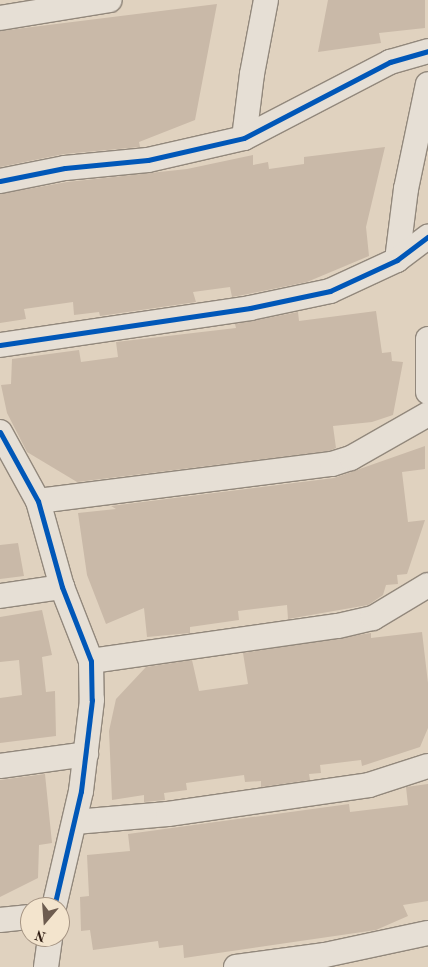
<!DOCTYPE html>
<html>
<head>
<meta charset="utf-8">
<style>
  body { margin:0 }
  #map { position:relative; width:428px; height:967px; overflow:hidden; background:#e0d2bf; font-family:"Old Standard TT",serif }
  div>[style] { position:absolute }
  .building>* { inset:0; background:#c9b9a8 }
  .roads { filter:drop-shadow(1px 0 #92887c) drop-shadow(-1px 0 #92887c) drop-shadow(0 1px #92887c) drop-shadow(0 -1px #92887c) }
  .minor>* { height:24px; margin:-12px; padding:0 12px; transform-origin:12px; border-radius:12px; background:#e6dfd5 }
  .cycleway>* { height:5px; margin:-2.5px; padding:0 2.5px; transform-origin:2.5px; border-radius:2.5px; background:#0057b8 }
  span { translate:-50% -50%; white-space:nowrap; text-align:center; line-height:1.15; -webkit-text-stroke:4px #f3e4cd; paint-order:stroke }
  .north { position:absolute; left:20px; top:897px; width:50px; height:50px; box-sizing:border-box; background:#f3e4cd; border:1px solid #a59483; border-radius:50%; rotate:198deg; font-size:14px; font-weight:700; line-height:20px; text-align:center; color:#2f1d13 }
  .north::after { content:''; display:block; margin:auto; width:18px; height:22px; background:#6d5c4f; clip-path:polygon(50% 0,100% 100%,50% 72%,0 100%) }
</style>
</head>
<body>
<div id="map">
  <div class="building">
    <i style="clip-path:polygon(328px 0,425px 0,425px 28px,379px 33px,381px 43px,318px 52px)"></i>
    <i style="clip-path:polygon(217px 4px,195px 120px,139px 142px,140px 147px,64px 154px,0 167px,0 31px)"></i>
    <i style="clip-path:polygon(385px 147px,366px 227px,369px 256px,307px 282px,248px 294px,232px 297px,230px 287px,193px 292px,196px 302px,100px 316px,99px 312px,74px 315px,73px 302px,24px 309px,26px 319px,0 323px,0 194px,67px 182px,187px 169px,253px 155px,253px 165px,268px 162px,269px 169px,304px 164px,304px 157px)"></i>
    <i style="clip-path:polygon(376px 311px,382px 353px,391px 352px,392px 361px,403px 362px,393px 415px,372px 422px,333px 426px,336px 448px,329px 451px,77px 482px,27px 452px,7px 413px,1px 385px,11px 384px,12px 359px,79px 350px,81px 362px,118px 357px,116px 342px,236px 328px,235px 324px,298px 312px,299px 321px)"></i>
    <i style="clip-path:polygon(425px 446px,425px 469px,402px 472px,408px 522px,425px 520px,407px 574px,397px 575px,398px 584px,386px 585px,383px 595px,368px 605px,288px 619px,287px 605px,238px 611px,239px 620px,190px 627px,190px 633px,147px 637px,144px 608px,106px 624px,87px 575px,78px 513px,116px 509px,111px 506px,334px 478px)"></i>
    <i style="clip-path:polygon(18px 543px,24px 576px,0 579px,0 545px)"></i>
    <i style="clip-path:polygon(42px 610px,52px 655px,42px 657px,46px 692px,55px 691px,56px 736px,0 743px,0 698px,22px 695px,19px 660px,0 662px,0 617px)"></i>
    <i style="clip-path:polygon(422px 632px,428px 683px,428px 728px,420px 747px,362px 766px,361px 760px,320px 765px,321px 773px,309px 774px,310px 780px,261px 787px,261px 781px,245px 782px,244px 775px,186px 783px,187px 790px,164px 793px,165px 800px,144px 802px,144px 795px,112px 800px,109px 731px,116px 699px,146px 667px,192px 660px,199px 691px,248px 684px,243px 653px,371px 633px,371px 638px)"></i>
    <i style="clip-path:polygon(45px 774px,52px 843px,39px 845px,38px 878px,0 897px,0 780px)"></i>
    <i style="clip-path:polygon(428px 784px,428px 901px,403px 905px,408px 916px,376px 930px,184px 958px,183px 945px,159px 948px,158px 941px,93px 950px,90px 930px,81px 931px,80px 897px,89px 896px,87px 855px,130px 851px,128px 834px,349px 804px,350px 812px,408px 805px,406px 787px)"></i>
  </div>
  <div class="roads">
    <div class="minor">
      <i style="left:0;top:18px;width:111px;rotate:-9.3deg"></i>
      <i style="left:244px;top:138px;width:64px;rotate:-82.9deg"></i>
      <i style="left:252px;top:74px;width:75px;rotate:-79.3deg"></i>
      <i style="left:0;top:181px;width:66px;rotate:-11.3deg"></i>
      <i style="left:65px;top:168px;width:83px;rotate:-5.5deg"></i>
      <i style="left:148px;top:160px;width:98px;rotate:-12.9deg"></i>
      <i style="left:244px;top:138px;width:165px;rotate:-27.5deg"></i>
      <i style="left:390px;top:62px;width:40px;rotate:-16deg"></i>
      <i style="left:397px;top:260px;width:72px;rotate:-82.8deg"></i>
      <i style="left:406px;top:189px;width:107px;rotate:-78.2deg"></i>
      <i style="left:428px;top:339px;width:53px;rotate:90deg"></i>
      <i style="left:0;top:345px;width:253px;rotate:-8.4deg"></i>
      <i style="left:250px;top:308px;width:82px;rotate:-12deg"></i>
      <i style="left:330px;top:291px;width:74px;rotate:-24.8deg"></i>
      <i style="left:397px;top:260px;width:39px;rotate:-37deg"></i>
      <i style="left:0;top:432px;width:79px;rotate:61.2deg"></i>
      <i style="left:38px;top:501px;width:89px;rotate:74.4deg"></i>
      <i style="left:62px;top:587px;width:79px;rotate:68.6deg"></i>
      <i style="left:91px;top:661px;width:39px;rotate:89deg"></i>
      <i style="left:92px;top:700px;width:92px;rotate:96.9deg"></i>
      <i style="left:81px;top:791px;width:119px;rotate:103.1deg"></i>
      <i style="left:38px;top:501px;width:296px;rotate:-7.2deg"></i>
      <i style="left:332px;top:464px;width:20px;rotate:-18deg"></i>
      <i style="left:351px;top:458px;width:89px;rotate:-29.7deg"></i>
      <i style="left:0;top:596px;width:63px;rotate:-8.3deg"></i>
      <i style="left:91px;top:661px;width:249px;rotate:-8.1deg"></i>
      <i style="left:338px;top:626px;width:36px;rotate:-13deg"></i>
      <i style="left:373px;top:618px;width:64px;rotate:-31deg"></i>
      <i style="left:0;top:766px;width:87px;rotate:-7.9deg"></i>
      <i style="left:75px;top:822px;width:93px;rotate:-4.9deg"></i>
      <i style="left:168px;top:814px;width:203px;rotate:-8.2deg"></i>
      <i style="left:369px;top:785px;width:62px;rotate:-17.9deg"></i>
      <i style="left:0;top:920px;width:30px;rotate:-6deg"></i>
      <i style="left:46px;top:967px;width:30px;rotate:-82deg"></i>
      <i style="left:236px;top:967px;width:90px;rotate:-7.7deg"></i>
      <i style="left:325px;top:955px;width:105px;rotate:-12.1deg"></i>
    </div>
  </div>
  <div class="cycleway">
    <i style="left:0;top:181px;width:66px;rotate:-11.3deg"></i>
    <i style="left:65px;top:168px;width:83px;rotate:-5.5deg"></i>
    <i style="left:148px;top:160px;width:98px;rotate:-12.9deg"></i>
    <i style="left:244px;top:138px;width:165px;rotate:-27.5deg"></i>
    <i style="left:390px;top:62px;width:40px;rotate:-16deg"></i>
    <i style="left:0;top:345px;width:253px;rotate:-8.4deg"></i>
    <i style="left:250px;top:308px;width:82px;rotate:-12deg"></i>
    <i style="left:330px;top:291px;width:74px;rotate:-24.8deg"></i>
    <i style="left:397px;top:260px;width:39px;rotate:-37deg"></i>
    <i style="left:0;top:432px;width:79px;rotate:61.2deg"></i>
    <i style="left:38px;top:501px;width:89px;rotate:74.4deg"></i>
    <i style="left:62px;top:587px;width:79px;rotate:68.6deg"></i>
    <i style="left:91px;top:661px;width:39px;rotate:89deg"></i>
    <i style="left:92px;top:700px;width:92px;rotate:96.9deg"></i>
    <i style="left:81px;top:791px;width:119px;rotate:103.1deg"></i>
  </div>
  <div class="north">N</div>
</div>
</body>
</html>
